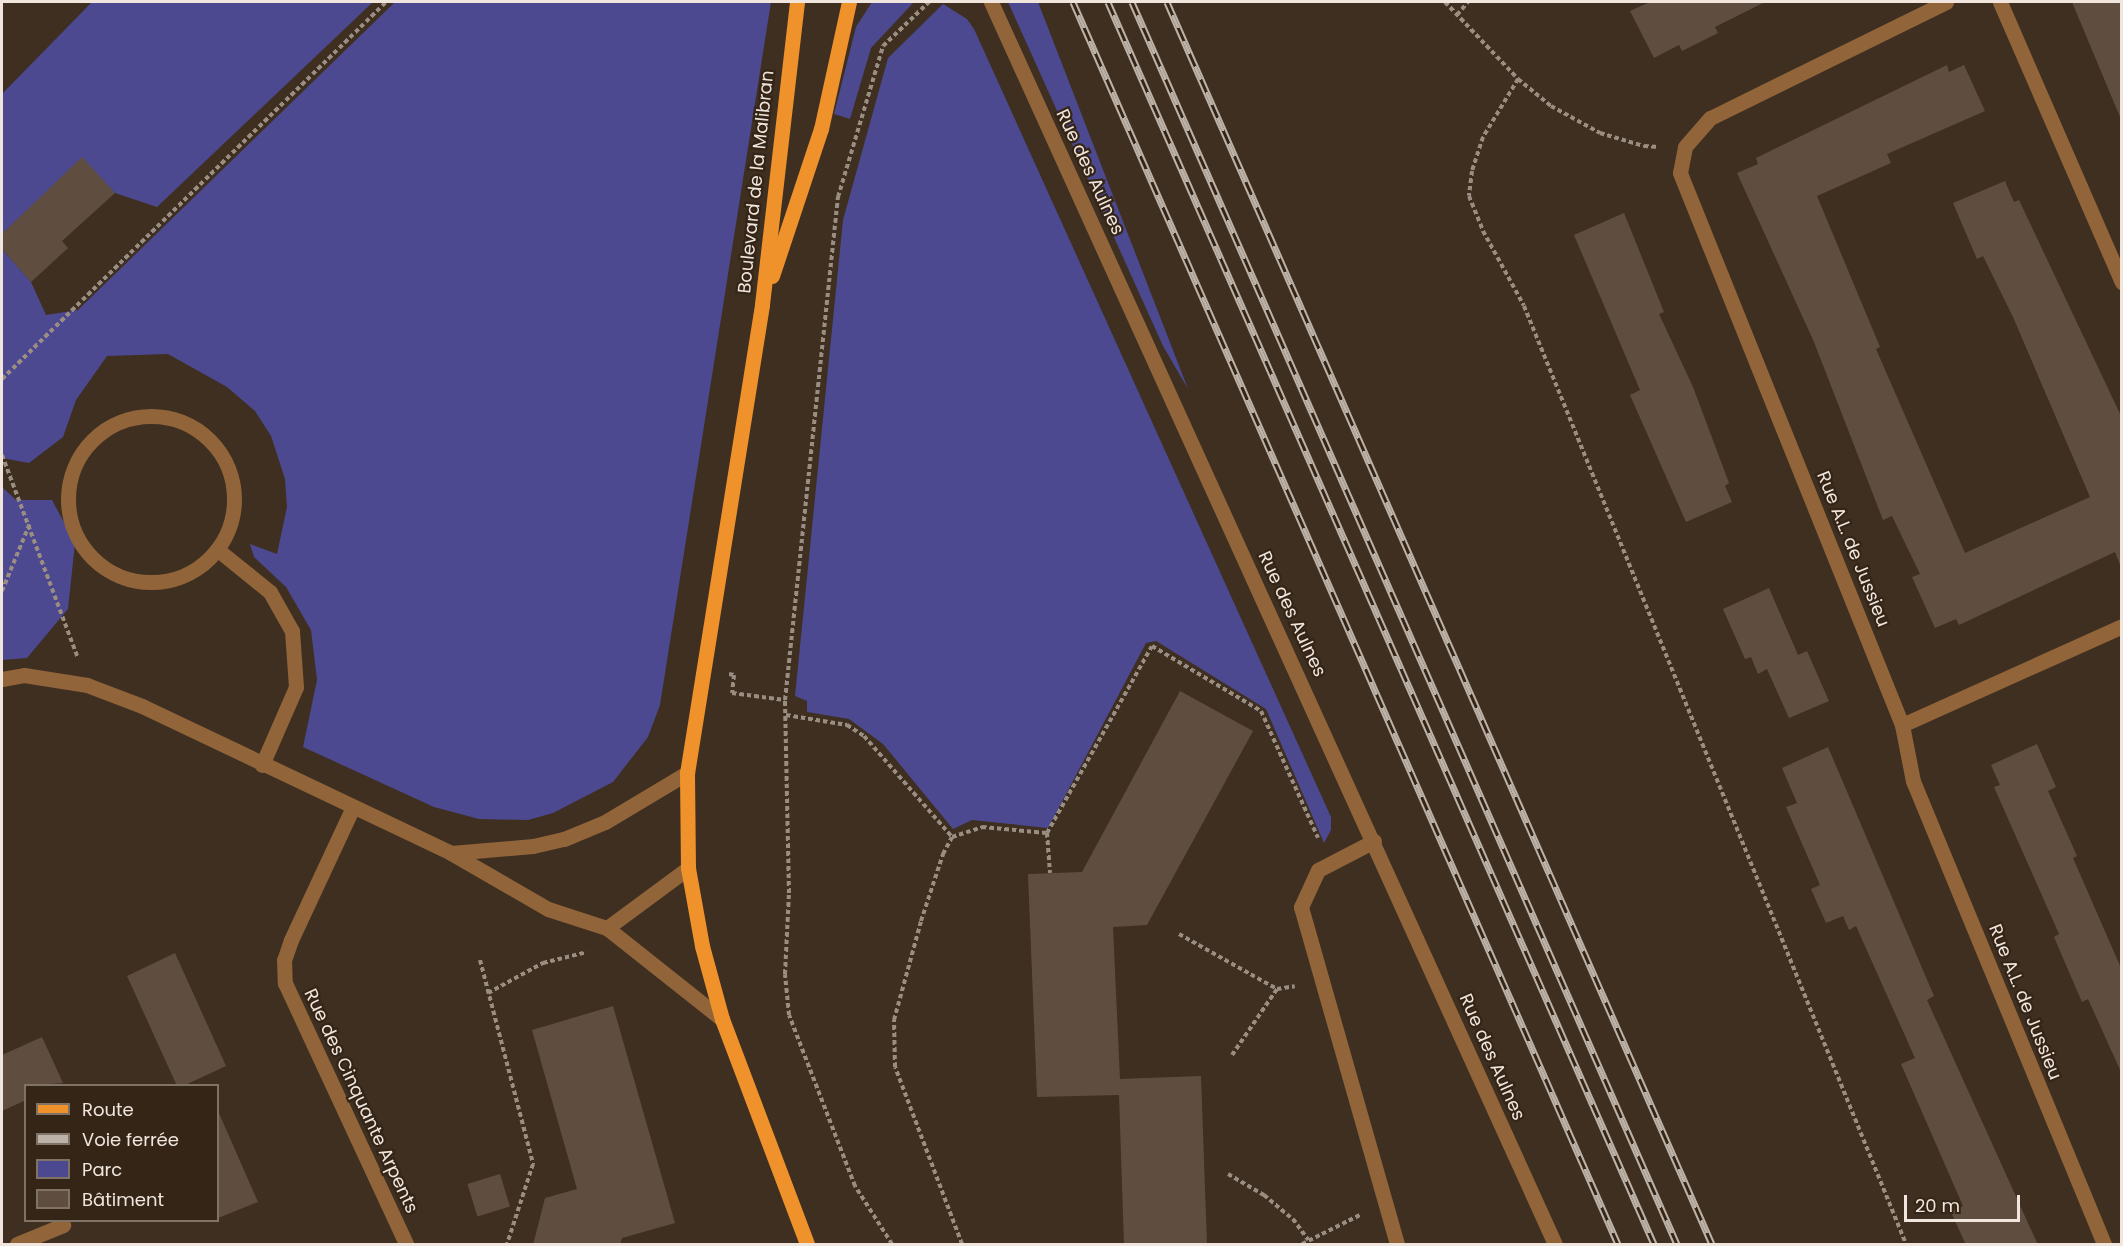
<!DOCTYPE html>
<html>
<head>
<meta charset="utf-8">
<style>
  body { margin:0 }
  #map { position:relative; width:2123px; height:1246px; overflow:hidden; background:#3e2f21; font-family:Poppins,sans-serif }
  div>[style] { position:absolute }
  .green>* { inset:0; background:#4c4990 }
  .building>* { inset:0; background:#5f4e40; transform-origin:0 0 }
  .path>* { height:4px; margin-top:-2px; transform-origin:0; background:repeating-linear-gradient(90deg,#9a8e83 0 4.5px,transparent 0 7.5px) }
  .minor>* { height:15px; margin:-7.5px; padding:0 7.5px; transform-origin:7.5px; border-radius:7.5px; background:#91643a }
  .minor>.ring { margin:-7.5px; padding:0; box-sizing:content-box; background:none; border:15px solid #91643a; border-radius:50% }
  .major>* { height:15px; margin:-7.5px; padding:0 7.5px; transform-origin:7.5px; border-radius:7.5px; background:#ef922c }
  .rail>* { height:7px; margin-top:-3.5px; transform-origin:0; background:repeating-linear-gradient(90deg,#342517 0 14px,#bdb2a7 0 28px); box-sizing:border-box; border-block:2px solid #bdb2a7 }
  span { translate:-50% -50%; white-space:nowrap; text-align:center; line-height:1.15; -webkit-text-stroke:4.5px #342517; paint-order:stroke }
  .street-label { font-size:18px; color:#f0e6dd }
  .frame { position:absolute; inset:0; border:3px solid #f0e6dd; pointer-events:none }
  .legend { position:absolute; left:24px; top:1084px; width:195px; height:138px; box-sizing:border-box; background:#342517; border:2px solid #7f7266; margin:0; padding:8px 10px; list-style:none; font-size:18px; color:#f0e6dd }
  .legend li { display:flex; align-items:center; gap:12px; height:30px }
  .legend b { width:30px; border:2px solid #7f7266 }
  .scale { position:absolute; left:1904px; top:1195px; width:116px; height:27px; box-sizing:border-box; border:3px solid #f0e6dd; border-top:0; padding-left:8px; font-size:18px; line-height:21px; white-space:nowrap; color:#f0e6dd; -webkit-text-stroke:4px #342517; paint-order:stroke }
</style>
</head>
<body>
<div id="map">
  <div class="green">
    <i style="clip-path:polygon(92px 2px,373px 2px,157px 207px,115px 193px,82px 158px,2px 234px,2px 94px)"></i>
    <i style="clip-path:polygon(395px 2px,771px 2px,660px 705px,648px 737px,613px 782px,553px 813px,528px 820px,479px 819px,434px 807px,303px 747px,317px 680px,311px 630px,286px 587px,254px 557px,250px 544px,277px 554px,287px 507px,285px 479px,271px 436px,255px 411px,227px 387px,168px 354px,107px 356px,76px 400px,63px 437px,29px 463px,2px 458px,2px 249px,31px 282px,46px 315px,78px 310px)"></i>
    <i style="clip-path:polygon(872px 2px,914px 2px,871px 48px,850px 119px,834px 114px,856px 27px)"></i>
    <i style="clip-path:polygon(1008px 2px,1038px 2px,1188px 389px,1163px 346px)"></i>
    <i style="clip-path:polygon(943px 4px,967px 19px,974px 29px,1331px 817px,1331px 830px,1324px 843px,1266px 709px,1156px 641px,1146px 643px,1048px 828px,972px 820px,953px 829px,883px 744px,849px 719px,807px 712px,807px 701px,795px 696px,843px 220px,888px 58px)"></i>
    <i style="clip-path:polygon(2px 487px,16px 500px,52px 500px,75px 543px,68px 609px,27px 658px,2px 660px)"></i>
  </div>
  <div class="building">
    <i style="clip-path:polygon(1650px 2px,1765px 2px,1715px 27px,1718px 33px,1682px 51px,1679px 45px,1654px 58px,1630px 11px)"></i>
    <i style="clip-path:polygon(2072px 2px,2121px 2px,2121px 117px,2120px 117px)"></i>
    <i style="clip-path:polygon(1947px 65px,1949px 72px,1964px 65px,1985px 111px,1887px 154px,1891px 163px,1817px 196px,1880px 347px,1876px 349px,1965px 553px,2090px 497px,2013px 317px,1983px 256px,1977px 259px,1953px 203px,2005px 181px,2014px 202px,2019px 200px,2121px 416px,2121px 567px,2115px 552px,1959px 625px,1956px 619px,1935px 628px,1912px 577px,1920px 574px,1892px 516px,1883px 520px,1814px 342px,1737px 173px,1758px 164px,1756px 158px)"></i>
    <i style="clip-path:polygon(82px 157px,115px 193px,62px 241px,68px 248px,31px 282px,2px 249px,2px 234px)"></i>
    <i style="clip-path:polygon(1624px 213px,1664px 312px,1659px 314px,1693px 387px,1729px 483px,1725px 486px,1732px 502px,1686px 522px,1630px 395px,1640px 390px,1574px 235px)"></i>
    <i style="clip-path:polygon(1769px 588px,1798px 655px,1807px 651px,1829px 701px,1789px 718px,1767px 669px,1758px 674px,1751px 657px,1745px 659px,1723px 609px)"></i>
    <i style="clip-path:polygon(1180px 691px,1253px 731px,1147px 925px,1113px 927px,1120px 1079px,1201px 1076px,1207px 1245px,1124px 1245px,1119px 1095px,1037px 1097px,1028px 874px,1082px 872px)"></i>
    <i style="clip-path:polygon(2037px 744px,2056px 787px,2048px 791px,2077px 856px,2073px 858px,2121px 968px,2121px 1072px,2088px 999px,2082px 1002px,2075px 986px,2054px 937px,2059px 934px,1994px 787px,2000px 785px,1991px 765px)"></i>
    <i style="clip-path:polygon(1828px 747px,1934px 996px,1927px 1000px,2038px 1245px,1966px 1245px,1951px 1212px,1963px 1206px,1901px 1064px,1915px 1058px,1856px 926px,1849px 930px,1843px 916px,1826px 923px,1811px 889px,1820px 885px,1786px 807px,1797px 803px,1782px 768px)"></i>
    <i style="clip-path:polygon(175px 953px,226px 1066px,183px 1086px,177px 1086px,127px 976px)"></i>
    <i style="clip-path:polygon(613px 1006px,675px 1223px,622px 1238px,620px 1245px,533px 1245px,545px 1198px,577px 1189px,532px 1030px)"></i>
    <i style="clip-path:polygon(42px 1037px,63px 1083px,26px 1086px,26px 1100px,2px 1111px,2px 1055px)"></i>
    <i style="clip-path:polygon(218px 1111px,258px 1202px,218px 1218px)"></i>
    <i style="left:500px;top:1174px;width:34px;height:34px;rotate:73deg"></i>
  </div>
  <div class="path">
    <i style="left:1445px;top:2px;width:106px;rotate:46.5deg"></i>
    <i style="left:1518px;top:79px;width:43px;rotate:39.3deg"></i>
    <i style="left:1551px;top:106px;width:56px;rotate:28.9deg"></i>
    <i style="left:1600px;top:133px;width:46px;rotate:16.5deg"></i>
    <i style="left:1644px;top:146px;width:15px;rotate:4deg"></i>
    <i style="left:1457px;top:15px;width:17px;rotate:-50deg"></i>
    <i style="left:1518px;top:79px;width:68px;rotate:121.1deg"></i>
    <i style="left:1483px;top:137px;width:36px;rotate:108deg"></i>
    <i style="left:1472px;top:171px;width:25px;rotate:97deg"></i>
    <i style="left:1469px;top:196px;width:38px;rotate:68deg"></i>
    <i style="left:1483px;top:231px;width:85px;rotate:61.3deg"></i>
    <i style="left:1524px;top:306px;width:1013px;rotate:67.84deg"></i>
    <i style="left:2px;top:379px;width:538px;rotate:-44.47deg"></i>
    <i style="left:2px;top:455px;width:215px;rotate:69.5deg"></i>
    <i style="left:2px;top:591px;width:74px;rotate:-67.6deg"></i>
    <i style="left:729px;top:674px;width:5px;rotate:11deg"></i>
    <i style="left:734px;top:675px;width:18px;rotate:96deg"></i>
    <i style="left:732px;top:693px;width:53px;rotate:7.5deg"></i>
    <i style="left:786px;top:715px;width:62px;rotate:9.3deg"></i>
    <i style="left:847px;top:725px;width:20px;rotate:33deg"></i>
    <i style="left:864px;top:736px;width:134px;rotate:48.9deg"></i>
    <i style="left:1047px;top:833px;width:214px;rotate:-60.7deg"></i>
    <i style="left:1152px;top:646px;width:127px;rotate:30.8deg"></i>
    <i style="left:1261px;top:711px;width:139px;rotate:65.8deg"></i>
    <i style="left:1179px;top:934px;width:112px;rotate:29.3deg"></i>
    <i style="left:1277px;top:989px;width:18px;rotate:-9deg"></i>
    <i style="left:480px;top:960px;width:211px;rotate:75.4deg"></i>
    <i style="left:533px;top:1164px;width:84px;rotate:108deg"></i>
    <i style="left:488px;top:993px;width:63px;rotate:-28.6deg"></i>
    <i style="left:543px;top:963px;width:45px;rotate:-14deg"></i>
    <i style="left:1232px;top:1055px;width:80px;rotate:-55.7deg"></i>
    <i style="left:1228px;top:1174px;width:42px;rotate:30.3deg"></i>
    <i style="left:1264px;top:1195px;width:38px;rotate:40deg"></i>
    <i style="left:1293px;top:1219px;width:26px;rotate:54deg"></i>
    <i style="left:892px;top:1244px;width:69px;rotate:-122.5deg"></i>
    <i style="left:855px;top:1186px;width:183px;rotate:-111.1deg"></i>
    <i style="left:789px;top:1015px;width:41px;rotate:-95.6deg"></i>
    <i style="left:785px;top:974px;width:81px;rotate:-87.2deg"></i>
    <i style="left:789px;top:893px;width:193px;rotate:-91.2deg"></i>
    <i style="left:785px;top:700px;width:506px;rotate:-83.99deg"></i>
    <i style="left:838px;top:197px;width:158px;rotate:-73.4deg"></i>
    <i style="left:883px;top:46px;width:64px;rotate:-43.7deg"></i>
    <i style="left:962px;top:1244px;width:189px;rotate:-110.7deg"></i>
    <i style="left:895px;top:1067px;width:47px;rotate:-91.2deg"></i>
    <i style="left:894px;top:1020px;width:103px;rotate:-74.7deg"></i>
    <i style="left:921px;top:921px;width:71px;rotate:-71.8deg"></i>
    <i style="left:943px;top:854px;width:19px;rotate:-62deg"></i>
    <i style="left:952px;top:837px;width:32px;rotate:-18deg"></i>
    <i style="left:982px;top:827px;width:65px;rotate:5.3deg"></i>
    <i style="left:1047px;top:833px;width:40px;rotate:85.7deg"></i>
    <i style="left:1302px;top:1244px;width:65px;rotate:-26.6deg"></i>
  </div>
  <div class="minor">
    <i style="left:991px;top:2px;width:1364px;rotate:65.58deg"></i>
    <i style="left:1946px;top:2px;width:263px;rotate:153.8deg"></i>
    <i style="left:1710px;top:118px;width:38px;rotate:131deg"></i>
    <i style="left:1685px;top:147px;width:26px;rotate:101deg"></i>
    <i style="left:1680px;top:173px;width:595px;rotate:68.09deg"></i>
    <i style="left:1902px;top:725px;width:57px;rotate:78.9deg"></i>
    <i style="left:1913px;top:781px;width:501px;rotate:67.58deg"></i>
    <i style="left:2000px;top:2px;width:306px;rotate:66.5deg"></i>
    <i class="ring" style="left:68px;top:416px;width:151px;height:151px"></i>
    <i style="left:218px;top:550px;width:67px;rotate:38.9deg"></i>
    <i style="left:270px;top:592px;width:45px;rotate:60.6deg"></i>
    <i style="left:292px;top:631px;width:56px;rotate:85.9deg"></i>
    <i style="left:296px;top:687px;width:85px;rotate:113.6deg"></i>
    <i style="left:2px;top:679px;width:22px;rotate:-10deg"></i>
    <i style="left:24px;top:675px;width:64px;rotate:9deg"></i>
    <i style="left:87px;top:685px;width:59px;rotate:20.9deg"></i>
    <i style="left:142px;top:706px;width:342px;rotate:25.4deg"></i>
    <i style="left:451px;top:853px;width:112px;rotate:30deg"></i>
    <i style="left:548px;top:909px;width:62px;rotate:17.9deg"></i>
    <i style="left:607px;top:928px;width:147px;rotate:38.4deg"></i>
    <i style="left:1902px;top:725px;width:241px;rotate:-24.2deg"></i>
    <i style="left:353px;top:807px;width:147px;rotate:115deg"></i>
    <i style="left:291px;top:940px;width:21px;rotate:109deg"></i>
    <i style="left:284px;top:960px;width:23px;rotate:88deg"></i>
    <i style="left:285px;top:983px;width:288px;rotate:65.1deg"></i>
    <i style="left:1374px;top:841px;width:63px;rotate:152.6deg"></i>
    <i style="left:1318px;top:870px;width:41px;rotate:114.7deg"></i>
    <i style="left:1301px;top:907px;width:350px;rotate:74.1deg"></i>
    <i style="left:451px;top:853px;width:82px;rotate:-4.9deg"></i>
    <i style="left:533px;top:846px;width:32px;rotate:-13deg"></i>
    <i style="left:564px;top:839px;width:44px;rotate:-22.5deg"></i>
    <i style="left:605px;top:822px;width:96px;rotate:-30.9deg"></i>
    <i style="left:607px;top:928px;width:101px;rotate:-36.5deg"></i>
    <i style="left:17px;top:1244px;width:50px;rotate:-22.4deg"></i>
  </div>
  <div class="major">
    <i style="left:797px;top:2px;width:305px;rotate:96.6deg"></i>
    <i style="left:762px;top:305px;width:474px;rotate:99.1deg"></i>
    <i style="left:687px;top:773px;width:95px;rotate:89.4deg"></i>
    <i style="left:688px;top:868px;width:79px;rotate:79.8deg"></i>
    <i style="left:702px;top:946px;width:76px;rotate:74.7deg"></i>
    <i style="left:722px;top:1019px;width:241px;rotate:69.3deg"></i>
    <i style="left:772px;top:276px;width:155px;rotate:-71.6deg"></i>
    <i style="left:821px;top:129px;width:130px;rotate:-77.6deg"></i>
  </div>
  <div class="rail">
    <i style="left:1073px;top:2px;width:1356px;rotate:66.31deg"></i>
    <i style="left:1108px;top:2px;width:1357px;rotate:66.27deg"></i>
    <i style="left:1132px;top:2px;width:1356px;rotate:66.31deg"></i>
    <i style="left:1167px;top:2px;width:1356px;rotate:66.31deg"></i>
  </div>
  <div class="street-label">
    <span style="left:1090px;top:172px;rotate:65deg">Rue des Aulnes</span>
    <span style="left:756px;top:182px;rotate:-84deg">Boulevard de la Malibran</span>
    <span style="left:1853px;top:549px;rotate:68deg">Rue A.L. de Jussieu</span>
    <span style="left:1292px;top:614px;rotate:65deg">Rue des Aulnes</span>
    <span style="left:2025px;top:1002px;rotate:68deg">Rue A.L. de Jussieu</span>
    <span style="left:1492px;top:1057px;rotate:66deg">Rue des Aulnes</span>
    <span style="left:361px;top:1101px;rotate:65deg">Rue des Cinquante Arpents</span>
  </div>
  <div class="frame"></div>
  <ul class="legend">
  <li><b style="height:8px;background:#ef922c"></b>Route</li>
  <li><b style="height:8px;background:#bdb2a7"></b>Voie ferrée</li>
  <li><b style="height:16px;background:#4c4990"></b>Parc</li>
  <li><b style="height:16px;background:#5f4e40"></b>Bâtiment</li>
  </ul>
  <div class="scale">20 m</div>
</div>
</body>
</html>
